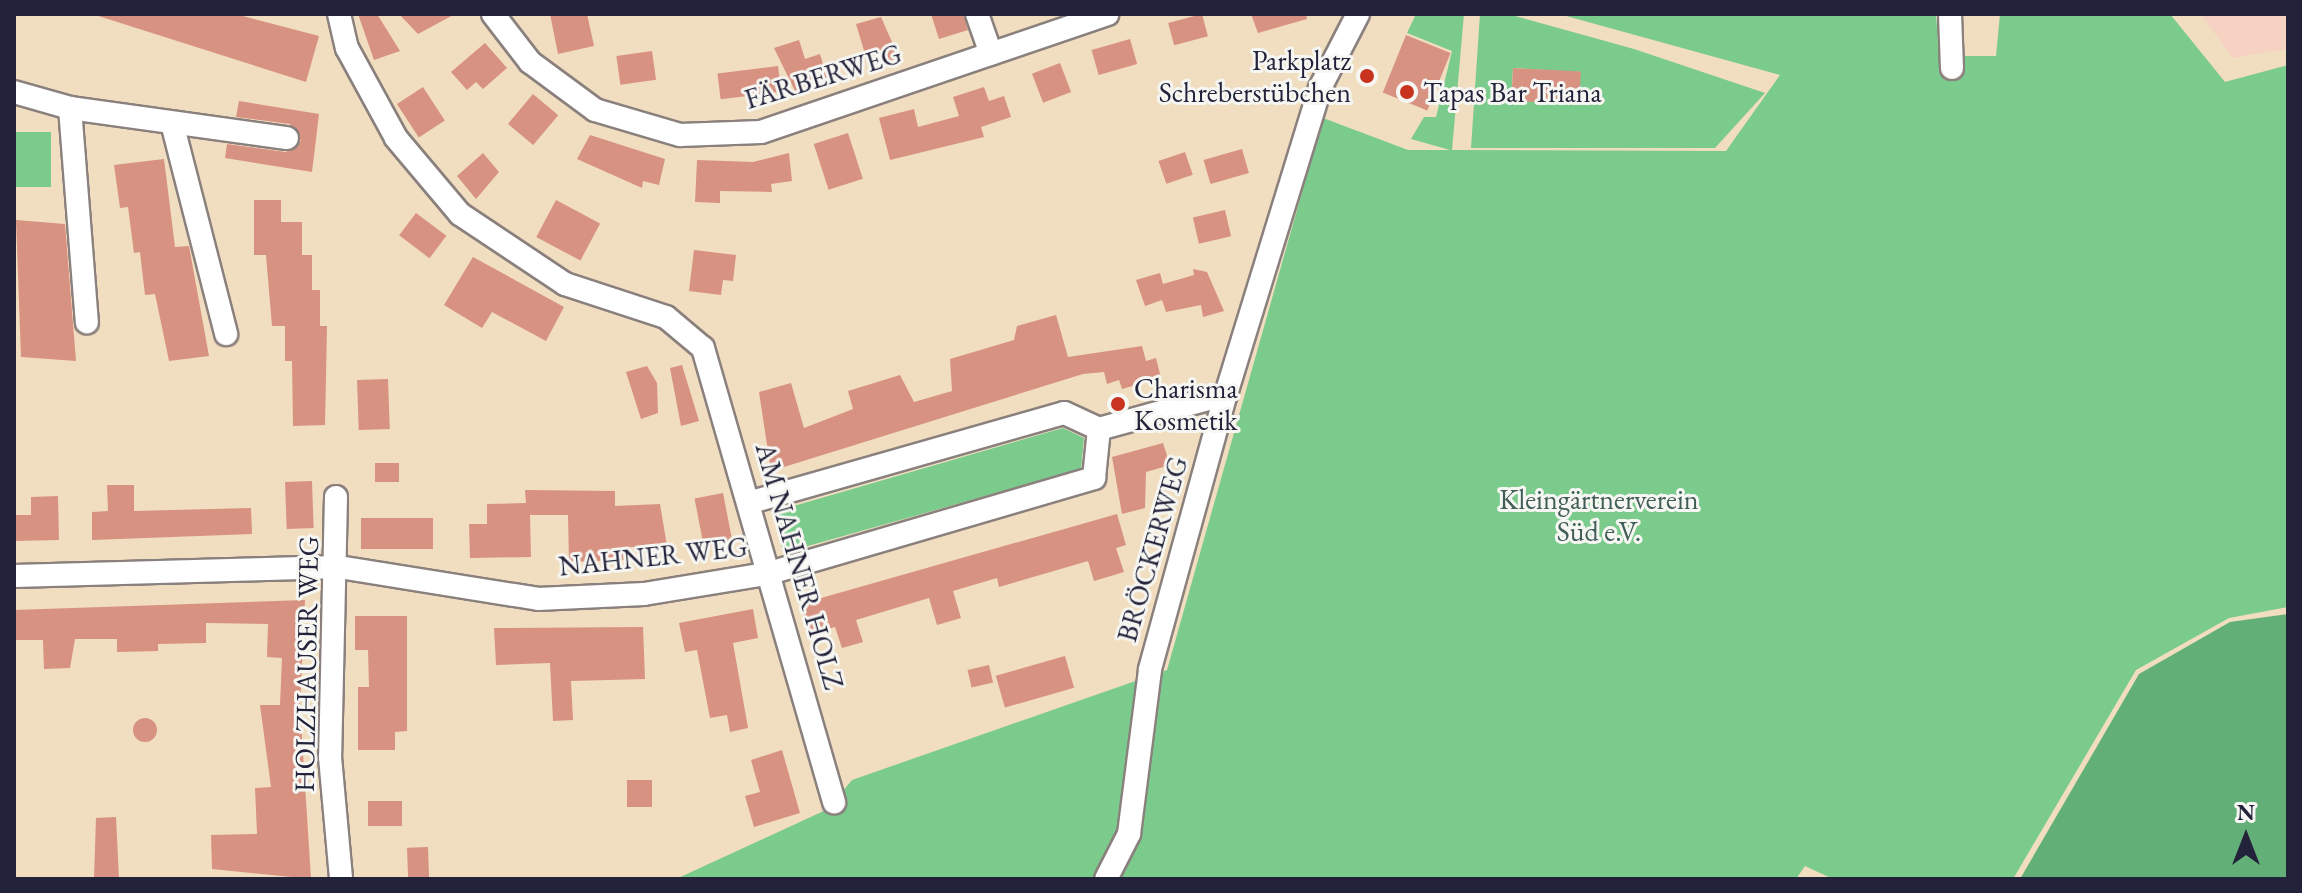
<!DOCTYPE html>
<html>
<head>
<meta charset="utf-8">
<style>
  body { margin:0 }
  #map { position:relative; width:2302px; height:893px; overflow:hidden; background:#f1ddbf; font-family:"EB Garamond",serif }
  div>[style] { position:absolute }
  .built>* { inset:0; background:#f5d2c2 }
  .green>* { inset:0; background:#7acb8c; transform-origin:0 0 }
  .forest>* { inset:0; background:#63af78 }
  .building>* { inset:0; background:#d89281; transform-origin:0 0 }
  .round { border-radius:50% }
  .roads { filter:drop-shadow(2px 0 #8a807d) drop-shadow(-2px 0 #8a807d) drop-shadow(0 2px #8a807d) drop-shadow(0 -2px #8a807d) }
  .minor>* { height:22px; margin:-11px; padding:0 11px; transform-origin:11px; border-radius:11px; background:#fff }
  .dots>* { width:22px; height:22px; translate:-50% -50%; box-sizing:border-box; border:4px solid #f6f6f2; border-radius:50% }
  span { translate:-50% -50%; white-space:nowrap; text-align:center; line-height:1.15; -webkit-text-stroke:6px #f6f6f2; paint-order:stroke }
  .poi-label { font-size:28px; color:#22223b }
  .right { translate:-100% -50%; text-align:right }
  .left { translate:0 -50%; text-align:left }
  .street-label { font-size:28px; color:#22223b }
  .park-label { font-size:28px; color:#415d57 }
  .frame { position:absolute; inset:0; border:16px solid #22223b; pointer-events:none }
  .north { position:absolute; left:2206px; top:797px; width:80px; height:80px; -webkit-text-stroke:6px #f6f6f2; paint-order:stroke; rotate:0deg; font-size:22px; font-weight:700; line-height:32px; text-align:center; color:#22223b }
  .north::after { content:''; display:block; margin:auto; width:28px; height:36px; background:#22223b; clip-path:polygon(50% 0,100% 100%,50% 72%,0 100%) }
</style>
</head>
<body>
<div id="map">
  <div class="built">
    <i style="clip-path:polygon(2201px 14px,2288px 14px,2288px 49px,2232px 58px)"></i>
  </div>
  <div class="green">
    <i style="clip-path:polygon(1416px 14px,1464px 14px,1452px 150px,1726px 151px,1780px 75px,1559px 14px,1936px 14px,1939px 56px,1996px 56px,2000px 14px,2170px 14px,2225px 82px,2288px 65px,2288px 607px,2229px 618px,2136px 670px,2013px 879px,1833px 879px,1805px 866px,1796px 879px,676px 879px,828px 809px,852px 780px,1167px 670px,1323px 118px,1408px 150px,1450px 150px,1411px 139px,1424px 117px,1436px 117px,1452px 51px,1407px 33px)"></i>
    <i style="clip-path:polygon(evenodd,1480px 14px,1508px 14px,1634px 49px,1765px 93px,1715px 148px,1471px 148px,1480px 14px,1513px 68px,1580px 72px,1579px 105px,1511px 100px,1513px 68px)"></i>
    <i style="left:14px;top:132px;width:37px;height:55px"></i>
    <i style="clip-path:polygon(1063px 428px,1084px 438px,1081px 469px,783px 553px,773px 512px)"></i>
  </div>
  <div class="forest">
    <i style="clip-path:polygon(2288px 614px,2288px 879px,2020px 879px,2139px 674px,2230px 622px)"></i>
  </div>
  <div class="building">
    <i style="clip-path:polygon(92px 14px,235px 14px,319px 36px,306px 82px)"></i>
    <i style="clip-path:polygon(358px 14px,377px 14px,400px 51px,374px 60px)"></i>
    <i style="clip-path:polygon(399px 14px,455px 14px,418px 34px)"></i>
    <i style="clip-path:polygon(550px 14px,587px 14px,594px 46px,558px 54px)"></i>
    <i style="clip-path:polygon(931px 14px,963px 14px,968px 30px,939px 39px)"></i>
    <i style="left:1202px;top:14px;width:23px;height:35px;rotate:75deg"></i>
    <i style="clip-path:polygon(1251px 14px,1306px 14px,1307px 19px,1258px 33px)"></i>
    <i style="clip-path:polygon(881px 17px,899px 58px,869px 67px,856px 24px)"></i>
    <i style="left:1406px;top:35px;width:48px;height:62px;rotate:22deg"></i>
    <i style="left:1130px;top:39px;width:26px;height:40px;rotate:74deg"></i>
    <i style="clip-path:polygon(799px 40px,805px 59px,820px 54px,828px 81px,795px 91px,774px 48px)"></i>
    <i style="clip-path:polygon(485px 43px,507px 68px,483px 89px,476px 82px,467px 90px,451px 72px)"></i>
    <i style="left:652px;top:51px;width:29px;height:36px;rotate:82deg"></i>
    <i style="left:1060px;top:63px;width:31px;height:30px;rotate:69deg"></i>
    <i style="left:778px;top:66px;width:26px;height:61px;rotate:83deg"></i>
    <i style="left:1513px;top:68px;width:68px;height:33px;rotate:3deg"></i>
    <i style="left:423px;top:87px;width:40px;height:31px;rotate:57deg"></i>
    <i style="clip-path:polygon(984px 87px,989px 101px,1004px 96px,1011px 117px,981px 127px,984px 137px,890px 160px,879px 118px,914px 109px,918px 127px,959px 116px,953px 97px)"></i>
    <i style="left:533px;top:94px;width:33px;height:39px;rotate:40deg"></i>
    <i style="clip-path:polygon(239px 101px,319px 114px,312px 172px,225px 158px,227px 144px,286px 152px,301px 141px,290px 124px,236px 117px)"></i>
    <i style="left:848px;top:133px;width:48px;height:36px;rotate:72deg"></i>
    <i style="clip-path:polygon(590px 135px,665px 159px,659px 185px,643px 181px,642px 188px,577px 159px)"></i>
    <i style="left:1242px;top:149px;width:25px;height:40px;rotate:74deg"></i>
    <i style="left:1185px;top:152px;width:24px;height:28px;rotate:71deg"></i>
    <i style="clip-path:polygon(483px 153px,499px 172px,476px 199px,457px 176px)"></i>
    <i style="clip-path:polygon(789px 153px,792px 181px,771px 184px,772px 192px,720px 191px,720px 203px,695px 202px,697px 160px,753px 162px)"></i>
    <i style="clip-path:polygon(164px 159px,175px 247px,189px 246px,209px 356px,169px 361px,155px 294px,145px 295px,140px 252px,134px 253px,128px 207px,120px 208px,114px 165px)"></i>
    <i style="clip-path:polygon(254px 200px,281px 200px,281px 222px,302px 222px,302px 255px,312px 255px,312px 290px,320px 290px,320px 326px,327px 326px,325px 425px,293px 426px,292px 361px,285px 361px,285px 326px,272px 326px,266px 255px,254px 255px)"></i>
    <i style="left:556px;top:200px;width:50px;height:42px;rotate:28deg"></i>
    <i style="left:1225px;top:210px;width:27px;height:33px;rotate:77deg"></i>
    <i style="left:416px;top:213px;width:38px;height:28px;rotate:37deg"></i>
    <i style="clip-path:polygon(16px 220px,65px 224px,76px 361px,21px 357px)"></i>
    <i style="clip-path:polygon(694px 250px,736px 255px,733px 281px,723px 280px,721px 295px,689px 291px)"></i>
    <i style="clip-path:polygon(473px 257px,564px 307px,546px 341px,492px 312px,482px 328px,444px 305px)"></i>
    <i style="clip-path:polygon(1193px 269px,1207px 272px,1224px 311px,1203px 317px,1201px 305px,1166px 312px,1162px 300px,1145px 306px,1136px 280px,1160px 273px,1163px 284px,1194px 275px)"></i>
    <i style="clip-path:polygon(1056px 315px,1068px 357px,1142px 346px,1146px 361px,1156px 358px,1161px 378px,1122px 389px,1119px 380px,1107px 384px,1104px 372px,1083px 374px,771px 471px,759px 392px,791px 383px,804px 428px,853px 409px,848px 391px,900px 375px,914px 402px,952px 391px,950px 359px,1014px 340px,1017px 326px)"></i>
    <i style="clip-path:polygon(682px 365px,699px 421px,681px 426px,670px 368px)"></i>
    <i style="clip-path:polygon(647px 366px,657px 383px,658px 413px,641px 419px,626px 372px)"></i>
    <i style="left:388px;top:379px;width:50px;height:31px;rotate:88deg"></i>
    <i style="clip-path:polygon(1163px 443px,1170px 465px,1146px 472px,1145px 508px,1122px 514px,1112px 457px)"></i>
    <i style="left:375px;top:463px;width:24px;height:19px"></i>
    <i style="left:312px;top:481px;width:47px;height:27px;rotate:88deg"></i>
    <i style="clip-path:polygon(107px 485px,134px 485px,134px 511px,251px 508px,252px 534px,92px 540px,92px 512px,108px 511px)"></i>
    <i style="clip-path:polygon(525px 490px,615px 491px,615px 506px,660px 504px,667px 546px,628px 547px,628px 560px,569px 562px,568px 515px,530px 515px,531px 557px,470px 558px,469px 524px,487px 524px,487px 504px,526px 503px)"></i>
    <i style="left:723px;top:493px;width:49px;height:29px;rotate:79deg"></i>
    <i style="clip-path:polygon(58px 496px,59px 540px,14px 541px,14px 515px,31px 515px,31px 497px)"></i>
    <i style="clip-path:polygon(1117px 514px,1126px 545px,1116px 548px,1124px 572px,1094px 581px,1088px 561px,999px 587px,997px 578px,953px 591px,961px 618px,937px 625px,929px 598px,856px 620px,863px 642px,842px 648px,835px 627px,809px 634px,800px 604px)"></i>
    <i style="left:361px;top:518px;width:72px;height:31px"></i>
    <i style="clip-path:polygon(305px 600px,300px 706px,311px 879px,212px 869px,211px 835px,257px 834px,255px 788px,271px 787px,260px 705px,280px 705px,282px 658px,267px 657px,268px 624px,206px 623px,206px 643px,158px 644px,158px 651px,117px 652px,117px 639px,75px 639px,70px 668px,44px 669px,43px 640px,14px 640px,14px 610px)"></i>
    <i style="clip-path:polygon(753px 609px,758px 638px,733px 643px,748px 728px,730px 732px,727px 715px,710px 718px,697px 650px,685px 652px,679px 623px)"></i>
    <i style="clip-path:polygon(355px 616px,407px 616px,407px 731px,395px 732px,395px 750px,358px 750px,358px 687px,369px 687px,368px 650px,355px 650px)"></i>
    <i style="clip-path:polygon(643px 627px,645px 679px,571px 681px,573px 720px,553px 721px,550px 663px,496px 665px,494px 628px)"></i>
    <i style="left:1065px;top:656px;width:33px;height:72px;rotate:74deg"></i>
    <i style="left:989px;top:665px;width:18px;height:22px;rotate:77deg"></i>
    <i class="round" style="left:133px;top:718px;width:24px;height:24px"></i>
    <i style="clip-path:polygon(782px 750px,800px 813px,754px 827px,745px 796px,760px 792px,751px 760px)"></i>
    <i style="left:627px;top:780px;width:25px;height:27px"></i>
    <i style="left:368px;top:801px;width:34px;height:25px"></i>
    <i style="clip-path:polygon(116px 817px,119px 879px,94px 879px,96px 818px)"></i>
    <i style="left:428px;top:847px;width:32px;height:21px;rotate:88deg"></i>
  </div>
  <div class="roads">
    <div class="minor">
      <i style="left:339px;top:14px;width:35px;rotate:77deg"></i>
      <i style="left:347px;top:48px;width:102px;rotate:61.4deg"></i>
      <i style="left:396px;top:138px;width:99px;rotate:49.9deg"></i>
      <i style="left:460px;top:214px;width:126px;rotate:33.7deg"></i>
      <i style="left:565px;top:284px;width:106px;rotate:18.1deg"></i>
      <i style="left:666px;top:317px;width:48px;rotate:40deg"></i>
      <i style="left:703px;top:348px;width:473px;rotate:73.9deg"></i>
      <i style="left:493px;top:14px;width:61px;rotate:52.4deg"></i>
      <i style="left:530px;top:62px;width:81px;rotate:36.4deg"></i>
      <i style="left:595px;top:110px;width:89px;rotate:16.4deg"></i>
      <i style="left:680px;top:135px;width:81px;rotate:-2.1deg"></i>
      <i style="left:761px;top:132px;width:366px;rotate:-18.8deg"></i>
      <i style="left:977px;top:14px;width:42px;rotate:70.7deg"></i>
      <i style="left:1950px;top:14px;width:54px;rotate:87.9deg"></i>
      <i style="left:14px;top:92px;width:58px;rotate:15.9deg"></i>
      <i style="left:70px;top:108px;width:219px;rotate:7.9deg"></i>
      <i style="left:70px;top:108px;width:215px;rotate:85.5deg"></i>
      <i style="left:172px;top:123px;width:218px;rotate:75.6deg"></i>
      <i style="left:1099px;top:429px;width:132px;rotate:-15.4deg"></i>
      <i style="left:336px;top:497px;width:260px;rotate:91.3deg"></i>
      <i style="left:330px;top:757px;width:122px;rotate:84.8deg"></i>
      <i style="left:14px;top:576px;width:325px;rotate:-1.6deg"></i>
      <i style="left:339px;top:567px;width:202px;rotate:9.1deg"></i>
      <i style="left:538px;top:599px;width:106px;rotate:-2.7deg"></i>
      <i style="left:644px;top:594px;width:124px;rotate:-9.3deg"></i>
      <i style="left:766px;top:574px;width:342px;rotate:-16.3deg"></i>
      <i style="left:1094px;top:478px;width:49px;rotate:-84.2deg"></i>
      <i style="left:1099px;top:429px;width:38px;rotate:-155deg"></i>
      <i style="left:1064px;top:413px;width:325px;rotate:164.1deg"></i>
      <i style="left:1106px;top:879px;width:51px;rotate:-62.9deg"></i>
      <i style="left:1129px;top:834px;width:166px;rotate:-82.7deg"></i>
      <i style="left:1150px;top:669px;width:285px;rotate:-74.6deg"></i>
      <i style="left:1226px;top:394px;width:320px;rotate:-72.9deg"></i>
      <i style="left:1320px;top:88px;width:83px;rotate:-62.8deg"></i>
    </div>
  </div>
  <div class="dots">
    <i style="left:1367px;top:76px;background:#c8321e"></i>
    <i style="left:1407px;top:92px;background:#c8321e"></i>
    <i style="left:1118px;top:404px;background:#c8321e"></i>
  </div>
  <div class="poi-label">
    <span class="right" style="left:1351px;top:76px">Parkplatz<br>Schreberstübchen</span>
    <span class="left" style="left:1423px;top:92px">Tapas Bar Triana</span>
    <span class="left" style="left:1134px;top:404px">Charisma<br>Kosmetik</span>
  </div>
  <div class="street-label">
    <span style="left:823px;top:76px;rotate:-17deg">FÄRBERWEG</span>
    <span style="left:1152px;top:549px;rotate:-74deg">BRÖCKERWEG</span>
    <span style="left:653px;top:556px;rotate:-6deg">NAHNER WEG</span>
    <span style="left:800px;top:566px;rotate:74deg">AM NAHNER HOLZ</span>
    <span style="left:306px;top:664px;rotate:-89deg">HOLZHAUSER WEG</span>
  </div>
  <div class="park-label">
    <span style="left:1599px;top:515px">Kleingärtnerverein<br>Süd e.V.</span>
  </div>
  <div class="frame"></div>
  <div class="north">N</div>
</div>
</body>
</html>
